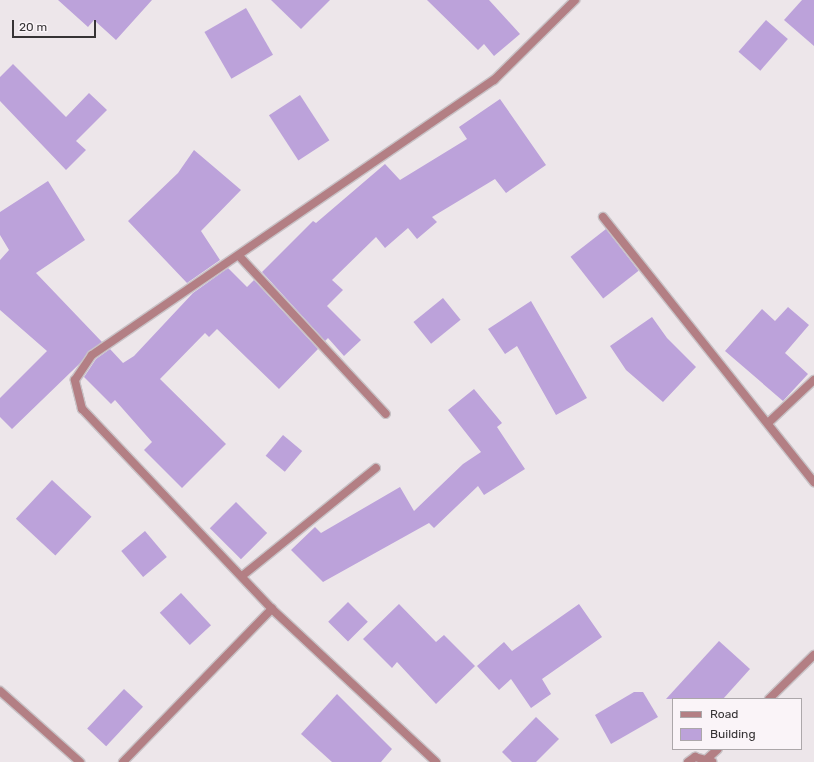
<!DOCTYPE html>
<html>
<head>
<meta charset="utf-8">
<style>
  body { margin:0 }
  #map { position:relative; width:814px; height:762px; overflow:hidden; background:#ede6ea; font-family:Rubik,sans-serif }
  div>[style] { position:absolute }
  .building>* { inset:0; background:#bca2da; transform-origin:0 0 }
  .roads { filter:drop-shadow(1px 0 #c8c2c6) drop-shadow(-1px 0 #c8c2c6) drop-shadow(0 1px #c8c2c6) drop-shadow(0 -1px #c8c2c6) }
  .street>* { height:8px; margin:-4px; padding:0 4px; transform-origin:4px; border-radius:4px; background:#b37f84 }
  span { translate:-50% -50%; white-space:nowrap; text-align:center; line-height:1.15; -webkit-text-stroke:3px #faf4f8; paint-order:stroke }
  .legend { position:absolute; left:672px; top:698px; width:130px; height:52px; box-sizing:border-box; background:#faf4f8; border:1px solid #aca7aa; margin:0; padding:5px 7px; list-style:none; font-size:12px; color:#363335 }
  .legend li { display:flex; align-items:center; gap:8px; height:20px }
  .legend b { width:20px; border:1px solid #aca7aa }
  .scale { position:absolute; left:12px; top:20px; width:84px; height:18px; box-sizing:border-box; border:2px solid #363335; border-top:0; padding-left:5px; font-size:12px; line-height:14px; white-space:nowrap; color:#363335; -webkit-text-stroke:3px #faf4f8; paint-order:stroke }
</style>
</head>
<body>
<div id="map">
  <div class="building">
    <i style="clip-path:polygon(58px 0,152px 0,116px 40px,94px 20px,88px 27px)"></i>
    <i style="clip-path:polygon(271px 0,330px 0,301px 29px)"></i>
    <i style="clip-path:polygon(427px 0,489px 0,520px 34px,494px 56px,484px 44px,478px 50px)"></i>
    <i style="clip-path:polygon(802px 0,814px 0,814px 46px,784px 20px)"></i>
    <i style="left:246px;top:8px;width:54px;height:48px;rotate:60deg"></i>
    <i style="left:766px;top:20px;width:29px;height:42px;rotate:41deg"></i>
    <i style="clip-path:polygon(13px 64px,66px 117px,89px 93px,107px 110px,76px 141px,86px 150px,66px 170px,0 101px,0 77px)"></i>
    <i style="left:300px;top:95px;width:54px;height:37px;rotate:57deg"></i>
    <i style="clip-path:polygon(500px 99px,546px 165px,506px 193px,495px 179px,432px 217px,437px 222px,417px 239px,408px 228px,385px 248px,376px 237px,332px 280px,343px 290px,327px 306px,361px 340px,344px 356px,328px 338px,325px 341px,262px 272px,313px 221px,316px 223px,385px 164px,400px 180px,467px 139px,459px 127px)"></i>
    <i style="clip-path:polygon(194px 150px,241px 190px,201px 231px,220px 260px,187px 283px,128px 221px,178px 173px)"></i>
    <i style="clip-path:polygon(48px 181px,85px 240px,36px 273px,102px 342px,12px 429px,0 417px,0 398px,47px 351px,0 310px,0 260px,9px 250px,0 235px,0 212px)"></i>
    <i style="left:606px;top:229px;width:53px;height:45px;rotate:52deg"></i>
    <i style="clip-path:polygon(228px 268px,247px 287px,254px 280px,318px 349px,279px 389px,217px 329px,209px 337px,205px 333px,160px 379px,226px 444px,182px 488px,144px 450px,152px 442px,115px 400px,111px 404px,84px 377px,96px 359px,110px 349px,123px 363px,134px 356px,193px 293px)"></i>
    <i style="left:443px;top:298px;width:28px;height:38px;rotate:51deg"></i>
    <i style="clip-path:polygon(531px 301px,587px 398px,556px 415px,517px 346px,505px 354px,488px 329px)"></i>
    <i style="clip-path:polygon(788px 307px,809px 325px,785px 353px,808px 374px,783px 401px,725px 351px,762px 309px,775px 321px)"></i>
    <i style="clip-path:polygon(652px 317px,667px 338px,696px 367px,663px 402px,626px 370px,610px 346px)"></i>
    <i style="clip-path:polygon(474px 389px,502px 423px,497px 427px,525px 469px,484px 495px,478px 486px,434px 528px,429px 523px,323px 582px,291px 550px,315px 527px,321px 533px,400px 487px,414px 511px,463px 464px,481px 452px,448px 410px)"></i>
    <i style="left:283px;top:435px;width:25px;height:27px;rotate:40deg"></i>
    <i style="left:52px;top:480px;width:54px;height:53px;rotate:43deg"></i>
    <i style="left:236px;top:502px;width:44px;height:37px;rotate:45deg"></i>
    <i style="left:145px;top:531px;width:34px;height:31px;rotate:50deg"></i>
    <i style="left:181px;top:593px;width:44px;height:29px;rotate:47deg"></i>
    <i style="left:348px;top:602px;width:28px;height:28px;rotate:45deg"></i>
    <i style="clip-path:polygon(399px 604px,436px 642px,444px 635px,475px 666px,436px 704px,397px 662px,392px 668px,363px 639px)"></i>
    <i style="clip-path:polygon(579px 604px,602px 637px,542px 679px,551px 694px,531px 708px,511px 679px,499px 690px,477px 666px,504px 642px,512px 651px)"></i>
    <i style="clip-path:polygon(719px 641px,750px 669px,723px 699px,666px 699px)"></i>
    <i style="left:124px;top:689px;width:26px;height:54px;rotate:43deg"></i>
    <i style="clip-path:polygon(634px 692px,643px 692px,658px 717px,611px 744px,595px 715px)"></i>
    <i style="clip-path:polygon(337px 694px,392px 749px,381px 762px,332px 762px,301px 734px)"></i>
    <i style="clip-path:polygon(536px 717px,559px 739px,536px 762px,512px 762px,502px 752px)"></i>
  </div>
  <div class="roads">
    <div class="street">
      <i style="left:603px;top:217px;width:339px;rotate:51.5deg"></i>
      <i style="left:240px;top:257px;width:214px;rotate:47.1deg"></i>
      <i style="left:768px;top:423px;width:63px;rotate:-43.1deg"></i>
      <i style="left:242px;top:576px;width:172px;rotate:-38.9deg"></i>
      <i style="left:0;top:691px;width:107px;rotate:41.6deg"></i>
      <i style="left:769px;top:699px;width:63px;rotate:-44.4deg"></i>
      <i style="left:708px;top:758px;width:13px;rotate:-42deg"></i>
      <i style="left:123px;top:762px;width:214px;rotate:-45.8deg"></i>
      <i style="left:436px;top:762px;width:224px;rotate:-137deg"></i>
      <i style="left:272px;top:609px;width:276px;rotate:-133.5deg"></i>
      <i style="left:82px;top:409px;width:30px;rotate:-104deg"></i>
      <i style="left:75px;top:380px;width:30px;rotate:-56deg"></i>
      <i style="left:92px;top:355px;width:487px;rotate:-34.4deg"></i>
      <i style="left:494px;top:80px;width:114px;rotate:-44.6deg"></i>
      <i style="left:688px;top:762px;width:9px;rotate:-36deg"></i>
      <i style="left:695px;top:757px;width:18px;rotate:16deg"></i>
    </div>
  </div>
  <ul class="legend">
  <li><b style="height:5px;background:#b37f84"></b>Road</li>
  <li><b style="height:11px;background:#bca2da"></b>Building</li>
  </ul>
  <div class="scale">20 m</div>
</div>
</body>
</html>
